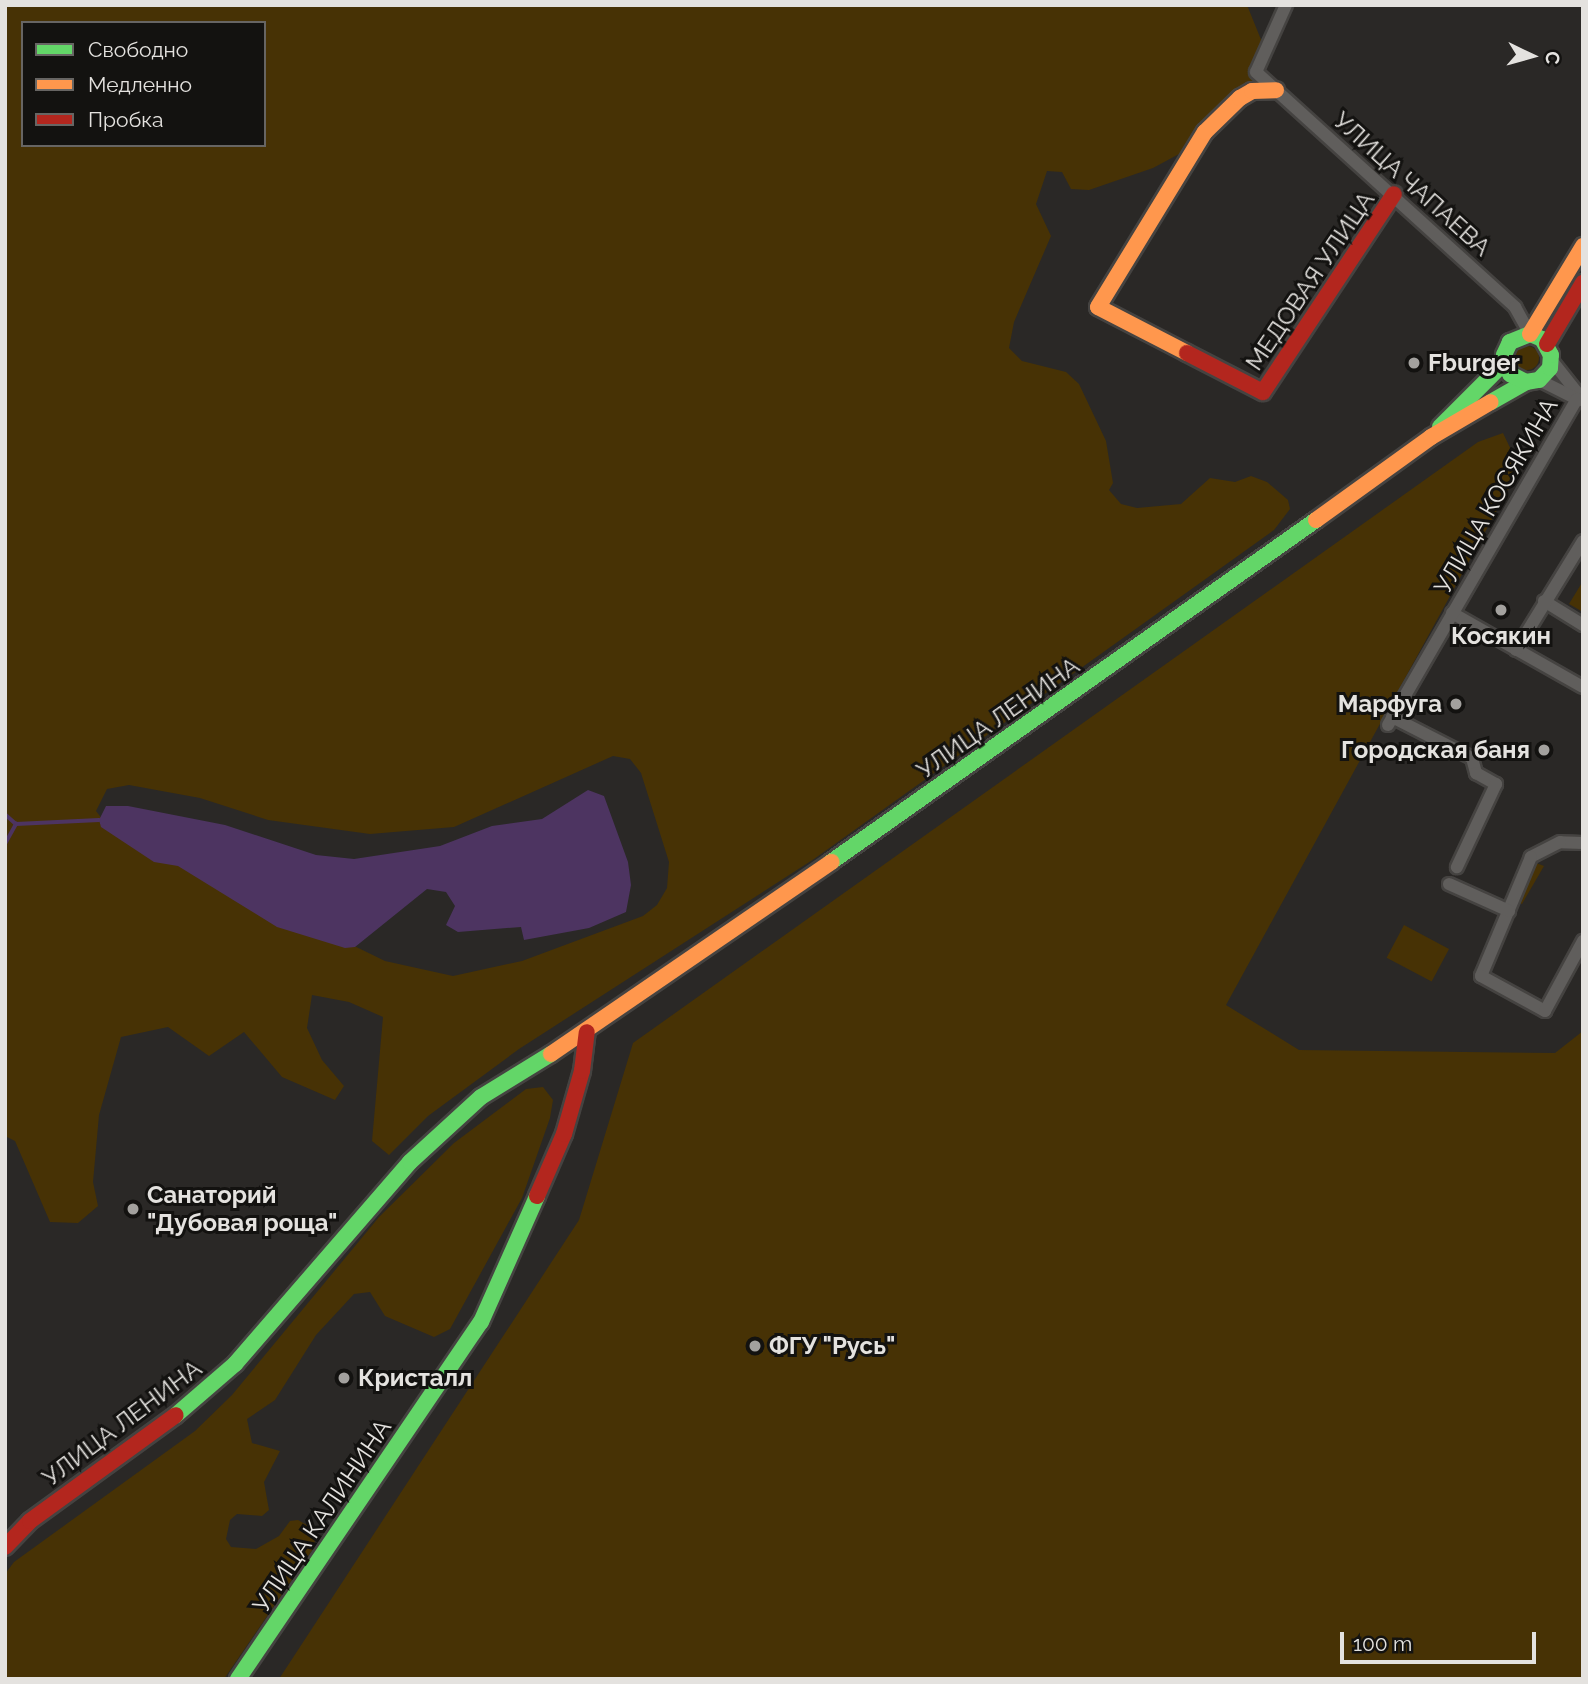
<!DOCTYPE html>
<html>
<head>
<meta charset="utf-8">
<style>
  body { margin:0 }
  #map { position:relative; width:1588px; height:1684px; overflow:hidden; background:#2a2826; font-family:Raleway,sans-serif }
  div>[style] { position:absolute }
  .green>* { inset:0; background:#473205; transform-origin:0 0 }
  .round { border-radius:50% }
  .water>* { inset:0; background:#4d3461 }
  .stream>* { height:3.5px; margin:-1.75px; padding:0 1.75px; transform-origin:1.75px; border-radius:1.75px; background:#4d3461 }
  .roads { filter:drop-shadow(2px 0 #454341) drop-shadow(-2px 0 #454341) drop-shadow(0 2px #454341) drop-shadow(0 -2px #454341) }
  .street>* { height:12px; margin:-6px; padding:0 6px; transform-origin:6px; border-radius:6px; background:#605e5c }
  .fast>* { height:16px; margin:-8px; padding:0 8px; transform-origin:8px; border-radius:8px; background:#63d668 }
  .slow>* { height:16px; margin:-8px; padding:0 8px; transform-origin:8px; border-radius:8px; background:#ff974d }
  .jam>* { height:16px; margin:-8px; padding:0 8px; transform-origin:8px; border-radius:8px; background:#b3261e }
  .dots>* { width:19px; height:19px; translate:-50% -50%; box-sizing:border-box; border:4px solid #131210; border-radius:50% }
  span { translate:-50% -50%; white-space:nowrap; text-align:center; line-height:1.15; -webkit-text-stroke:6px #131210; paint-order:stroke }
  .street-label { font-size:24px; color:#e4e2df }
  .poi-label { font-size:24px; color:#e4e2df; font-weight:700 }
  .left { translate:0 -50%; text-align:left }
  .right { translate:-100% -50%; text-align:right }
  .frame { position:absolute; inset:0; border:7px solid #e4e2df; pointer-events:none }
  .legend { position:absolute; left:21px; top:21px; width:245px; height:126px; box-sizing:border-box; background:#131210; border:2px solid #676563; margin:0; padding:9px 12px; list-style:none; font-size:21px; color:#e4e2df }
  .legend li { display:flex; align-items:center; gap:14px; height:35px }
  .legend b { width:35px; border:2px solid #676563 }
  .north { position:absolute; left:1497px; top:21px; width:70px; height:70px; -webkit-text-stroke:5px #131210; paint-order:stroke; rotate:95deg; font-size:19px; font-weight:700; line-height:28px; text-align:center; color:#e4e2df }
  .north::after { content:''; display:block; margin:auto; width:24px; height:32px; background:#e4e2df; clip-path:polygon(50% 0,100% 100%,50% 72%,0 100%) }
  .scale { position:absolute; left:1340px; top:1632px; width:196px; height:32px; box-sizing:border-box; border:4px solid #e4e2df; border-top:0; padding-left:9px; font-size:21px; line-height:24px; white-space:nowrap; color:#e4e2df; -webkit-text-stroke:5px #131210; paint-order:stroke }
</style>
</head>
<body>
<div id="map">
  <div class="green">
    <i style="clip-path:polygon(evenodd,5px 5px,1247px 5px,1266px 52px,1260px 86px,1192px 147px,1153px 168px,1089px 190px,1071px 189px,1062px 172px,1047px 171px,1036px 204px,1051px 236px,1014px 322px,1009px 348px,1022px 361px,1066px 372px,1079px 384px,1106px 441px,1113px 483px,1109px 490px,1121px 504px,1137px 508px,1181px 504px,1210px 478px,1235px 482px,1251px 476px,1267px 482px,1288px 500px,1290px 509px,1274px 530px,814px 859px,519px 1049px,428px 1116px,389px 1155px,372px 1141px,383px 1017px,349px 1002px,312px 995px,307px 1028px,322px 1060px,344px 1086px,335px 1100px,282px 1077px,244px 1032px,209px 1056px,168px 1027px,121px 1037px,99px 1115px,93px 1182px,98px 1206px,78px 1223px,50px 1222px,15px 1141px,5px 1136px,5px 5px,23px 23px,264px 23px,264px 145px,23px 145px,23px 23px,5px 5px,613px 756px,630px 759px,641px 773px,669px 862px,667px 888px,657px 905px,643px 916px,522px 961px,453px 976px,385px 961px,107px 825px,96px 811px,107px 789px,129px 785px,200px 798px,268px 820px,370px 834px,454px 827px,613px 756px)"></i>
    <i class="round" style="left:1515px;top:346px;width:24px;height:24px"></i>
    <i style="clip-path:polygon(1503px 433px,1513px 454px,1513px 481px,1226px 1005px,1299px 1050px,1555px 1053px,1583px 1031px,1583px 1679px,279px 1679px,579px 1220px,633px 1043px,1478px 442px)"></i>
    <i style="clip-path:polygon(1583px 581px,1583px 612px,1569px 604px)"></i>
    <i style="clip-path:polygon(1531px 861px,1544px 866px,1522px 904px,1514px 900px)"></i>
    <i style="left:1404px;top:925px;width:51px;height:37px;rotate:28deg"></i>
    <i style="clip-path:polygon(543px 1087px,553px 1100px,550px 1118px,522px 1198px,450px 1329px,434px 1337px,385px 1316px,370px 1292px,354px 1294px,316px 1335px,275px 1400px,247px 1419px,252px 1443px,280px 1451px,264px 1482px,269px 1510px,262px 1516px,237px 1514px,230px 1520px,226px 1539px,231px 1547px,256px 1549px,279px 1536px,290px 1521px,298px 1520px,314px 1529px,315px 1546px,224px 1679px,5px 1679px,5px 1574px,14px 1562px,195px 1431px,232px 1395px,379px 1217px,454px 1143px,526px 1089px)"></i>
  </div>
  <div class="water">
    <i style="clip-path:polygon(588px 790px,604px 796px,628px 862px,631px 885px,626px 912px,589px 928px,524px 940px,521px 927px,458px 932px,446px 925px,455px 906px,446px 892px,427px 889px,355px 947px,345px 948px,277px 927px,178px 866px,154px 862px,101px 827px,99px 820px,106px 806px,128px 806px,225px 825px,316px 855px,354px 859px,440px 846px,492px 826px,542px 819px)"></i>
  </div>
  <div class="stream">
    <i style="left:5px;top:814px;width:15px;rotate:42deg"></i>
    <i style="left:5px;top:844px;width:23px;rotate:-61deg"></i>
    <i style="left:16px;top:824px;width:83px;rotate:-2.8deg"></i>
  </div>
  <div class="roads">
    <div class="street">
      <i style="left:1286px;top:5px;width:73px;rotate:114.1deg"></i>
      <i style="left:1256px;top:72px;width:350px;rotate:42.2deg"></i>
      <i style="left:1515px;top:307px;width:31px;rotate:61deg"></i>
      <i style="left:1552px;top:361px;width:50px;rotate:51.5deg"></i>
      <i style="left:1539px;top:380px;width:45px;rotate:26.6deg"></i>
      <i style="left:1544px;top:601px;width:46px;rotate:31.6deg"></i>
      <i style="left:1452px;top:613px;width:150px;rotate:29.5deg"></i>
      <i style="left:1516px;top:650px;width:128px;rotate:-58.4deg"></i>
      <i style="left:1392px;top:717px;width:90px;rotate:27.1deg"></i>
      <i style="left:1472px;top:758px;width:16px;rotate:75deg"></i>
      <i style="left:1476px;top:773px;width:23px;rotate:29deg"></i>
      <i style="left:1496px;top:784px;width:92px;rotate:115.2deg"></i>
      <i style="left:1388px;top:725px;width:377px;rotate:-59.9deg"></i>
      <i style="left:1583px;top:843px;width:23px;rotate:-178deg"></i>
      <i style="left:1560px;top:842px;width:33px;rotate:153deg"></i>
      <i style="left:1531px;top:857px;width:129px;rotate:112.8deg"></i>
      <i style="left:1481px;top:976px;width:73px;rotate:28.7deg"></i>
      <i style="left:1545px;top:1011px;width:80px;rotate:-61.5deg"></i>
      <i style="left:1449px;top:884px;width:66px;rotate:24.2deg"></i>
    </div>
    <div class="fast">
      <i style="left:1491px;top:402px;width:40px;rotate:-29.7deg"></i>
      <i style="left:1526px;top:382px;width:13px;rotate:-9deg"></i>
      <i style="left:1539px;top:380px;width:16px;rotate:-47deg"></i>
      <i style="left:1550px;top:368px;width:13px;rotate:-86deg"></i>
      <i style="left:1551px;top:355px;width:18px;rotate:-119deg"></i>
      <i style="left:1542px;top:339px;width:13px;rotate:-157deg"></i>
      <i style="left:1530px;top:334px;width:22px;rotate:158deg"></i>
      <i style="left:1510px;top:342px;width:14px;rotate:115deg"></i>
      <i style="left:1504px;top:355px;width:20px;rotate:72deg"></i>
      <i style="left:1510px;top:374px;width:18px;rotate:27deg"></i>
      <i style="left:1440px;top:427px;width:91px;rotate:-45deg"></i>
      <i style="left:831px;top:862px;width:593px;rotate:-35.19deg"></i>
      <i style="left:176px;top:1415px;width:78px;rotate:-40.8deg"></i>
      <i style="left:235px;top:1364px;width:267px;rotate:-49.1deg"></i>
      <i style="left:410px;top:1162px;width:96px;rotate:-42.5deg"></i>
      <i style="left:481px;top:1097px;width:82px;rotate:-31.6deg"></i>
      <i style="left:238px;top:1679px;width:432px;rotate:-55.8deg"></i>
      <i style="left:481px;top:1322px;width:138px;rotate:-66deg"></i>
    </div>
    <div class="slow">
      <i style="left:1530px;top:334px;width:103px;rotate:-58.9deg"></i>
      <i style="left:1187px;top:353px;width:100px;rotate:-152.7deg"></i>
      <i style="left:1098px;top:307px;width:205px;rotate:-58.6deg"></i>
      <i style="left:1205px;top:132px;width:49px;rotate:-44.2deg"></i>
      <i style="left:1240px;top:98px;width:14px;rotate:-30deg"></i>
      <i style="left:1252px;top:91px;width:24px;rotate:-2deg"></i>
      <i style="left:1316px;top:520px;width:142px;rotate:-35.8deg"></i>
      <i style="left:1431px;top:437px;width:69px;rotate:-30.3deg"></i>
      <i style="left:551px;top:1054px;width:340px;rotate:-34.4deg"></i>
    </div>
    <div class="jam">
      <i style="left:1547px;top:344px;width:71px;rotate:-59.5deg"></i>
      <i style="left:1187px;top:353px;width:85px;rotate:27.2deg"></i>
      <i style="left:1263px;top:392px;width:237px;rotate:-56.5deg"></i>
      <i style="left:537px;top:1196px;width:68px;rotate:-66.5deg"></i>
      <i style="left:564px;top:1134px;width:66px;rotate:-74.1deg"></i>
      <i style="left:582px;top:1071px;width:39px;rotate:-83deg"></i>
      <i style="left:5px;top:1547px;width:36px;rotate:-46deg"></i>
      <i style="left:30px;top:1521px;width:180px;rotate:-36deg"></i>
    </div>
  </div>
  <div class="dots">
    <i style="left:1414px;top:363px;background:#a3a19e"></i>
    <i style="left:1501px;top:610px;background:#a3a19e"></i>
    <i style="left:1456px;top:704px;background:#a3a19e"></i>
    <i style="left:1544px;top:750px;background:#a3a19e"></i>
    <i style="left:133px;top:1209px;background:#a3a19e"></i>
    <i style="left:755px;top:1346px;background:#a3a19e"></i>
    <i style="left:344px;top:1378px;background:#a3a19e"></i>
  </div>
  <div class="street-label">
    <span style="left:1412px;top:184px;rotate:42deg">УЛИЦА ЧАПАЕВА</span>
    <span style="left:1310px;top:281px;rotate:-56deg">МЕДОВАЯ УЛИЦА</span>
    <span style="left:1496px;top:496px;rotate:-60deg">УЛИЦА КОСЯКИНА</span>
    <span style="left:998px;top:718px;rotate:-35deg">УЛИЦА ЛЕНИНА</span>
    <span style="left:122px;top:1423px;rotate:-37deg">УЛИЦА ЛЕНИНА</span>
    <span style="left:322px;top:1516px;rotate:-56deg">УЛИЦА КАЛИНИНА</span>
  </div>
  <div class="poi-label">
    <span class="left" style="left:1428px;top:363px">Fburger</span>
    <span style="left:1501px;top:636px">Косякин</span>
    <span class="right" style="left:1442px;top:704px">Марфуга</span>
    <span class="right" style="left:1530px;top:750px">Городская баня</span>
    <span class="left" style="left:147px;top:1209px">Санаторий<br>"Дубовая роща"</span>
    <span class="left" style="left:769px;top:1346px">ФГУ "Русь"</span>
    <span class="left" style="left:358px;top:1378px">Кристалл</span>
  </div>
  <div class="frame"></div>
  <ul class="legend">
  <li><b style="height:9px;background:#63d668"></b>Свободно</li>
  <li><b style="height:9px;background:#ff974d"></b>Медленно</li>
  <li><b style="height:9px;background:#b3261e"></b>Пробка</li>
  </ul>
  <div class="north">С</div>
  <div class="scale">100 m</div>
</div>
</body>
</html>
